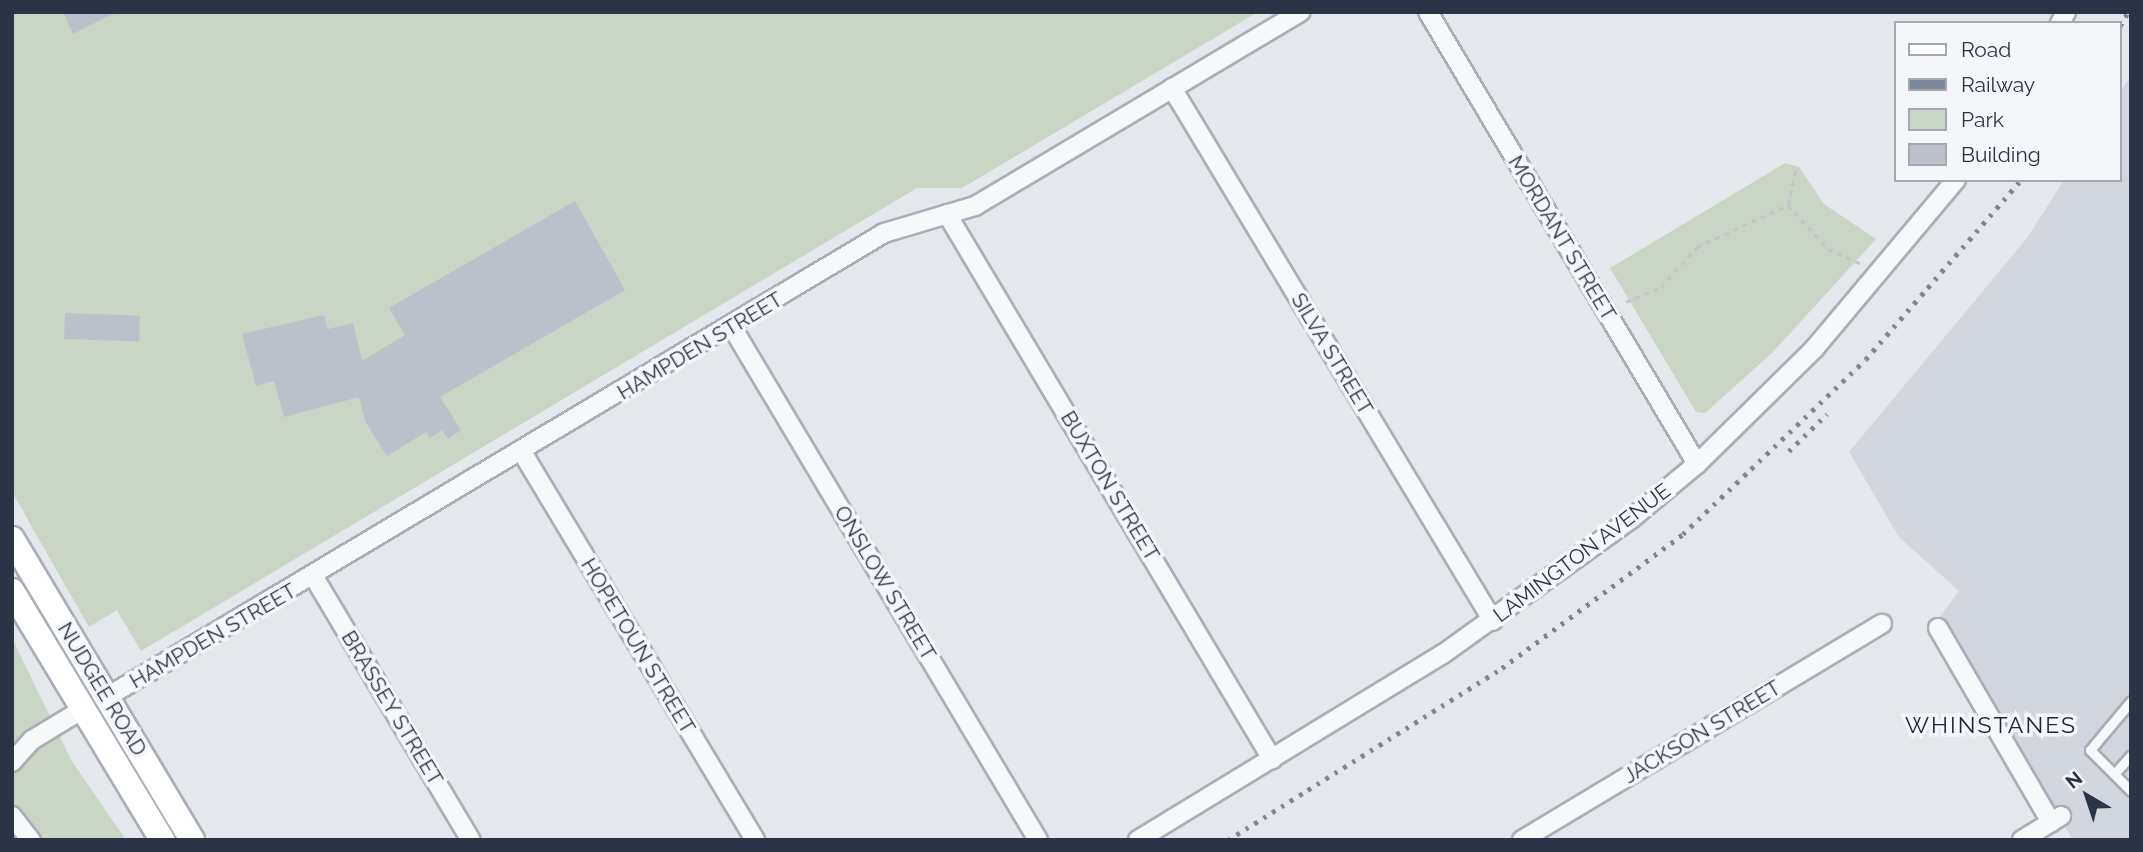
<!DOCTYPE html>
<html>
<head>
<meta charset="utf-8">
<style>
  body { margin:0 }
  #map { position:relative; width:2143px; height:852px; overflow:hidden; background:#e4e7ec; font-family:Raleway,sans-serif }
  div>[style] { position:absolute }
  .built>* { inset:0; background:#d2d6de }
  .green>* { inset:0; background:#c9d6c5 }
  .building>* { inset:0; background:#bbc0ca; transform-origin:0 0 }
  .path>* { height:2.5px; margin-top:-1.25px; transform-origin:0; background:repeating-linear-gradient(90deg,#c2c5cb 0 5px,transparent 0 10px) }
  .roads { filter:drop-shadow(2px 0 #a9aeb7) drop-shadow(-2px 0 #a9aeb7) drop-shadow(0 2px #a9aeb7) drop-shadow(0 -2px #a9aeb7) }
  .service>* { height:9px; margin:-4.5px; padding:0 4.5px; transform-origin:4.5px; border-radius:4.5px; background:#f7f8fa }
  .minor>* { height:18px; margin:-9px; padding:0 9px; transform-origin:9px; border-radius:9px; background:#f7f8fa }
  .secondary>* { height:24px; margin:-12px; padding:0 12px; transform-origin:12px; border-radius:12px; background:#fff }
  .rail>* { height:5px; margin-top:-2.5px; transform-origin:0; background:repeating-linear-gradient(90deg,#7d8696 0 3.5px,transparent 0 10.5px) }
  span { translate:-50% -50%; white-space:nowrap; text-align:center; line-height:1.15; -webkit-text-stroke:7px #f4f6f9; paint-order:stroke }
  .street-label { font-size:21px; color:#2b3445 }
  .neighbourhood-label { font-size:23px; color:#1d2536; letter-spacing:2px }
  .frame { position:absolute; inset:0; border:14px solid #2b3445; pointer-events:none }
  .legend { position:absolute; left:1894px; top:21px; width:228px; height:161px; box-sizing:border-box; background:#f4f6f9; border:2px solid #a4a8b1; margin:0; padding:9px 12px; list-style:none; font-size:21px; color:#2b3445 }
  .legend li { display:flex; align-items:center; gap:14px; height:35px }
  .legend b { width:35px; border:2px solid #a4a8b1 }
  .north { position:absolute; left:2052px; top:761px; width:70px; height:70px; -webkit-text-stroke:5px #f4f6f9; paint-order:stroke; rotate:321deg; font-size:19px; font-weight:700; line-height:28px; text-align:center; color:#2b3445 }
  .north::after { content:''; display:block; margin:auto; width:24px; height:32px; background:#2b3445; clip-path:polygon(50% 0,100% 100%,50% 72%,0 100%) }
</style>
</head>
<body>
<div id="map">
  <div class="built">
    <i style="clip-path:polygon(2131px 76px,2131px 840px,2073px 840px,1939px 618px,1959px 591px,1899px 537px,1849px 452px,2027px 238px,2064px 180px,2120px 180px,2120px 92px)"></i>
  </div>
  <div class="green">
    <i style="clip-path:polygon(12px 12px,1258px 12px,962px 188px,917px 188px,141px 651px,117px 610px,89px 627px,12px 492px)"></i>
    <i style="clip-path:polygon(1785px 163px,1799px 167px,1824px 204px,1876px 239px,1773px 352px,1705px 413px,1696px 412px,1610px 268px)"></i>
    <i style="clip-path:polygon(12px 638px,71px 760px,126px 840px,12px 840px)"></i>
  </div>
  <div class="building">
    <i style="clip-path:polygon(63px 12px,117px 12px,73px 34px)"></i>
    <i style="clip-path:polygon(575px 201px,625px 290px,440px 397px,461px 430px,448px 439px,442px 430px,430px 438px,426px 432px,387px 456px,365px 421px,359px 397px,284px 417px,274px 381px,256px 386px,242px 334px,324px 315px,328px 329px,353px 323px,362px 361px,405px 335px,389px 308px)"></i>
    <i style="left:65px;top:313px;width:75px;height:26px;rotate:2deg"></i>
  </div>
  <div class="path">
    <i style="left:1788px;top:205px;width:38px;rotate:-78deg"></i>
    <i style="left:1626px;top:302px;width:38px;rotate:-23deg"></i>
    <i style="left:1661px;top:287px;width:54px;rotate:-48deg"></i>
    <i style="left:1697px;top:247px;width:100px;rotate:-24.8deg"></i>
    <i style="left:1788px;top:205px;width:59px;rotate:47.7deg"></i>
    <i style="left:1828px;top:249px;width:36px;rotate:24deg"></i>
  </div>
  <div class="roads">
    <div class="service">
      <i style="left:2131px;top:701px;width:64px;rotate:129.9deg"></i>
      <i style="left:2090px;top:750px;width:58px;rotate:45deg"></i>
      <i style="left:2114px;top:774px;width:25px;rotate:-48deg"></i>
    </div>
    <div class="minor">
      <i style="left:1428px;top:12px;width:526px;rotate:59.24deg"></i>
      <i style="left:2060px;top:23px;width:13px;rotate:-61deg"></i>
      <i style="left:1172px;top:88px;width:622px;rotate:58.94deg"></i>
      <i style="left:947px;top:214px;width:635px;rotate:59.19deg"></i>
      <i style="left:732px;top:327px;width:597px;rotate:59.18deg"></i>
      <i style="left:522px;top:452px;width:453px;rotate:59deg"></i>
      <i style="left:314px;top:577px;width:306px;rotate:59.2deg"></i>
      <i style="left:1938px;top:628px;width:225px;rotate:59.8deg"></i>
      <i style="left:107px;top:697px;width:905px;rotate:-30.84deg"></i>
      <i style="left:884px;top:233px;width:95px;rotate:-16.5deg"></i>
      <i style="left:975px;top:206px;width:379px;rotate:-30.8deg"></i>
      <i style="left:12px;top:762px;width:30px;rotate:-48deg"></i>
      <i style="left:32px;top:740px;width:60px;rotate:-31.3deg"></i>
      <i style="left:12px;top:816px;width:31px;rotate:52deg"></i>
      <i style="left:1138px;top:840px;width:357px;rotate:-31.4deg"></i>
      <i style="left:1443px;top:654px;width:231px;rotate:-35.7deg"></i>
      <i style="left:1631px;top:519px;width:86px;rotate:-39.8deg"></i>
      <i style="left:1697px;top:464px;width:164px;rotate:-44.5deg"></i>
      <i style="left:1814px;top:349px;width:221px;rotate:-50deg"></i>
      <i style="left:1522px;top:840px;width:420px;rotate:-31deg"></i>
      <i style="left:2022px;top:840px;width:46px;rotate:-31.6deg"></i>
    </div>
    <div class="secondary">
      <i style="left:12px;top:539px;width:351px;rotate:59.1deg"></i>
      <i style="left:12px;top:591px;width:291px;rotate:58.9deg"></i>
    </div>
  </div>
  <div class="rail">
    <i style="left:2120px;top:26px;width:16px;rotate:-60deg"></i>
    <i style="left:1789px;top:451px;width:53px;rotate:-44.2deg"></i>
    <i style="left:1228px;top:840px;width:324px;rotate:-32.1deg"></i>
    <i style="left:1502px;top:668px;width:225px;rotate:-36.5deg"></i>
    <i style="left:1683px;top:534px;width:253px;rotate:-43.7deg"></i>
    <i style="left:1866px;top:359px;width:237px;rotate:-49.1deg"></i>
  </div>
  <div class="street-label">
    <span style="left:1562px;top:238px;rotate:59deg">MORDANT STREET</span>
    <span style="left:700px;top:346px;rotate:-31deg">HAMPDEN STREET</span>
    <span style="left:1332px;top:354px;rotate:59deg">SILVA STREET</span>
    <span style="left:1110px;top:486px;rotate:59deg">BUXTON STREET</span>
    <span style="left:1582px;top:553px;rotate:-37deg">LAMINGTON AVENUE</span>
    <span style="left:885px;top:583px;rotate:59deg">ONSLOW STREET</span>
    <span style="left:213px;top:636px;rotate:-30deg">HAMPDEN STREET</span>
    <span style="left:638px;top:646px;rotate:59deg">HOPETOUN STREET</span>
    <span style="left:102px;top:689px;rotate:59deg">NUDGEE ROAD</span>
    <span style="left:392px;top:708px;rotate:59deg">BRASSEY STREET</span>
    <span style="left:1702px;top:732px;rotate:-31deg">JACKSON STREET</span>
  </div>
  <div class="neighbourhood-label">
    <span style="left:1991px;top:725px">WHINSTANES</span>
  </div>
  <div class="frame"></div>
  <ul class="legend">
  <li><b style="height:9px;background:#fff"></b>Road</li>
  <li><b style="height:9px;background:#7d8696"></b>Railway</li>
  <li><b style="height:19px;background:#c9d6c5"></b>Park</li>
  <li><b style="height:19px;background:#bbc0ca"></b>Building</li>
  </ul>
  <div class="north">N</div>
</div>
</body>
</html>
